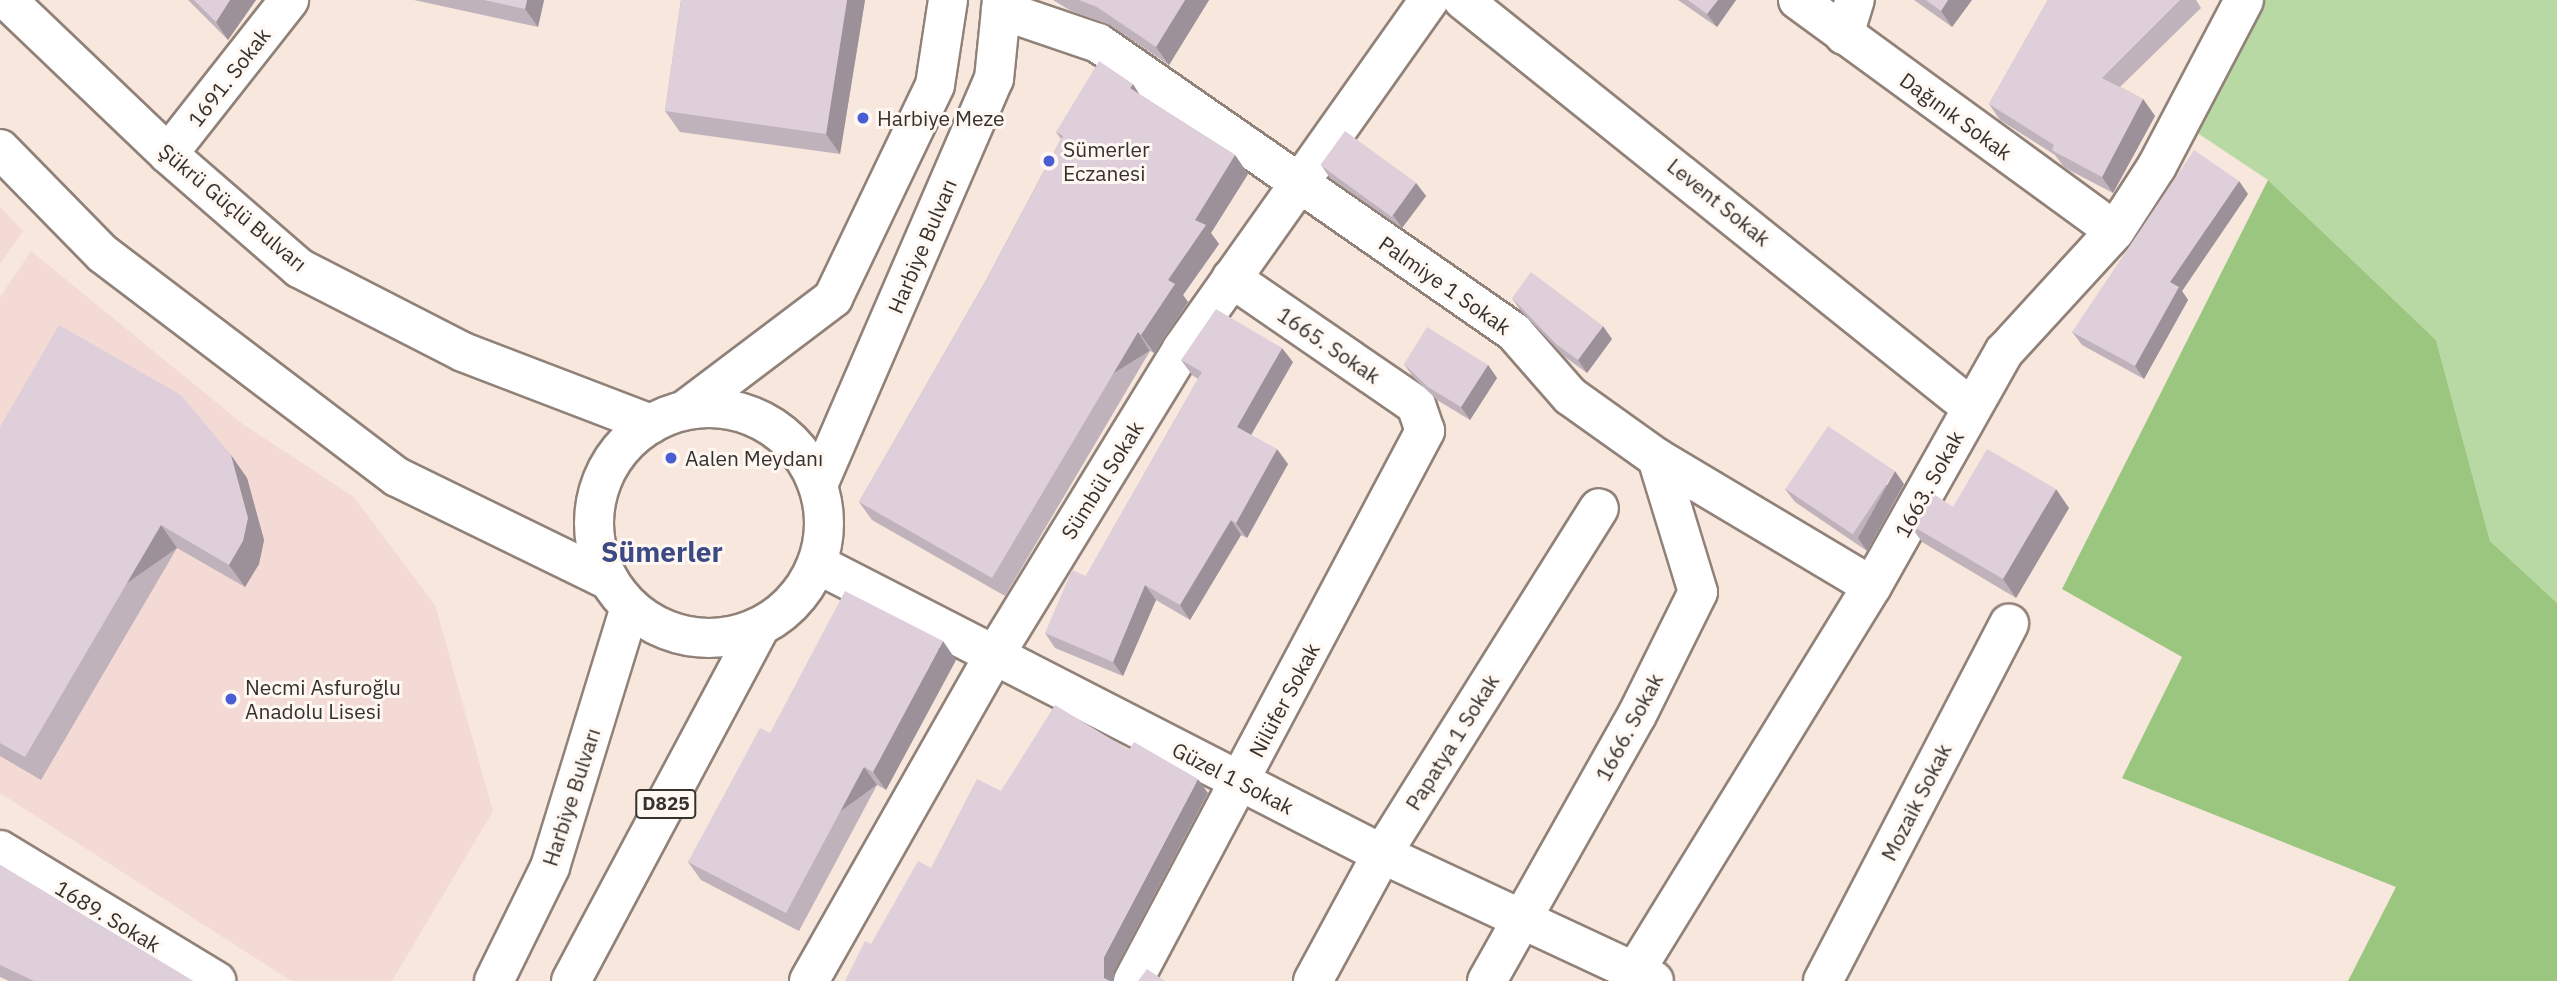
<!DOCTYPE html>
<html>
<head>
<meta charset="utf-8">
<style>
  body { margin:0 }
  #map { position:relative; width:2557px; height:981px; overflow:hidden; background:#f8e7dd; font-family:"IBM Plex Sans",sans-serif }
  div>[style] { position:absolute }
  .education>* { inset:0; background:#f4dad4 }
  .green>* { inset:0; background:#b8d9a4 }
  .forest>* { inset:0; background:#9ac67f }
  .roads { filter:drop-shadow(2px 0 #918279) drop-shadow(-2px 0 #918279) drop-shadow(0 2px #918279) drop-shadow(0 -2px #918279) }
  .minor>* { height:38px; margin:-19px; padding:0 19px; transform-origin:19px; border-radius:19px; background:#fff }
  .major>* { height:38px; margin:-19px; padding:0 19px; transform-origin:19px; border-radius:19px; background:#fff }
  .major>.ring { margin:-19px; padding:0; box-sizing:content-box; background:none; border:38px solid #fff; border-radius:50% }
  .wall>* { inset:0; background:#c0b2bb }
  .shaded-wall>* { inset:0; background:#9c9199; transform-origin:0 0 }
  .building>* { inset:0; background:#dfcfda; transform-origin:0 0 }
  .dots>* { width:19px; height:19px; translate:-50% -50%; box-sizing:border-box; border:4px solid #fef7f2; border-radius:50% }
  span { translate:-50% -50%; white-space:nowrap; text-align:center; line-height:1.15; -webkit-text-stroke:6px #fef7f2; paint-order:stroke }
  .shield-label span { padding:2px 5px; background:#fef7f2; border:2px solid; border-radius:5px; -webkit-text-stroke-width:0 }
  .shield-label { font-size:19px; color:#37312d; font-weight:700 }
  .street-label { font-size:21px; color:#37312d }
  .poi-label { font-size:21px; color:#37312d }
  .left { translate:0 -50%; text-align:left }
  .district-label { font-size:28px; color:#3b4a85; font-weight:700 }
</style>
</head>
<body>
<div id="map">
  <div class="education">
    <i style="clip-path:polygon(0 207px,23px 231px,0 264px)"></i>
    <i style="clip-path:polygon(31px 251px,244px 425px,354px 497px,435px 605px,493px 811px,392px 981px,291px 981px,0 793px,0 297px)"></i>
  </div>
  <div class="green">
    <i style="clip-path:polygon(2264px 0,2557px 0,2557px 603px,2490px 541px,2436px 340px,2268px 180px,2196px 132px)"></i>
  </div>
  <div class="forest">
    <i style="clip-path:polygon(2268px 180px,2436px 340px,2490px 541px,2557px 603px,2557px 981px,2348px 981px,2396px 887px,2122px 778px,2182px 657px,2062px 589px)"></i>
  </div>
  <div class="roads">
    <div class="minor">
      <i style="left:1463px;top:0;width:652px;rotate:38.71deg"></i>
      <i style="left:1798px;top:0;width:392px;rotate:36.1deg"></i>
      <i style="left:1001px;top:10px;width:102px;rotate:18.8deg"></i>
      <i style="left:1098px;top:43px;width:507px;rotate:34.79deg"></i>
      <i style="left:1514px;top:332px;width:85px;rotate:48.8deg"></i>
      <i style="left:1570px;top:396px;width:107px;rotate:35.5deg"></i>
      <i style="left:1657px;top:458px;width:250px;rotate:30.8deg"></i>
      <i style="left:1844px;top:35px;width:37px;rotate:-73deg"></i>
      <i style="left:168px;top:154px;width:196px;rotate:-51.8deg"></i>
      <i style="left:817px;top:564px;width:635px;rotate:27.17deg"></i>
      <i style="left:1382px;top:854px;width:300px;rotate:25deg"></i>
      <i style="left:0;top:850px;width:253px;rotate:31.2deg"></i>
      <i style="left:809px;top:981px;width:374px;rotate:-60.4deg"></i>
      <i style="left:994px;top:656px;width:360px;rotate:-58.5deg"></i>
      <i style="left:1182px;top:349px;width:428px;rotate:-54.7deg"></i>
      <i style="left:1133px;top:981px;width:623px;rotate:-62.04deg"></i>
      <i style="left:1425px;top:431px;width:28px;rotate:-109deg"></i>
      <i style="left:1416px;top:405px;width:224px;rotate:-145.5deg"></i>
      <i style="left:1313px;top:981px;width:145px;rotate:-61.5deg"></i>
      <i style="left:1382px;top:854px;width:408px;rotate:-57.9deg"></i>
      <i style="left:1487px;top:981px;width:305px;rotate:-60.6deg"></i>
      <i style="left:1637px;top:715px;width:137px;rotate:-63.6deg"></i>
      <i style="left:1698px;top:592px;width:140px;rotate:-107deg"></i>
      <i style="left:1629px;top:981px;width:464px;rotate:-58.4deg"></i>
      <i style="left:1872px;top:586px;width:269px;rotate:-60.6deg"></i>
      <i style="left:2004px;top:352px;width:164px;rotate:-47.5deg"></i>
      <i style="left:2115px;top:231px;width:77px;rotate:-57.1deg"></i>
      <i style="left:2157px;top:166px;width:187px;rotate:-62.3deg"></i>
      <i style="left:1823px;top:981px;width:403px;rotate:-62.5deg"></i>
    </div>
    <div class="major">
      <i style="left:7px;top:0;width:223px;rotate:43.7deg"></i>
      <i style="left:168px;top:154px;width:174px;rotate:41deg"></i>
      <i style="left:299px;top:268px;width:184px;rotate:27.1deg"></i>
      <i style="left:463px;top:352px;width:201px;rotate:21deg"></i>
      <i style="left:0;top:149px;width:147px;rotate:45.6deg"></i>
      <i style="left:103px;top:254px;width:369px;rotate:37.2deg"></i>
      <i style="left:397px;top:477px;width:235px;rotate:26deg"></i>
      <i class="ring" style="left:594px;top:408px;width:192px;height:192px"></i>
      <i style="left:685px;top:410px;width:186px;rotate:-37.1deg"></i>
      <i style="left:833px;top:298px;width:236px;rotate:-64.4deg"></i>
      <i style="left:935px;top:85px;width:86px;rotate:-81.3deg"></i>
      <i style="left:818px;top:485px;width:443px;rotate:-66.6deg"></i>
      <i style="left:994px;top:79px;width:79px;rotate:-84.2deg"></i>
      <i style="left:494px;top:981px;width:127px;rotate:-63.8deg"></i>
      <i style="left:550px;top:867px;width:272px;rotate:-72.9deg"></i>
      <i style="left:571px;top:981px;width:401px;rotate:-61.9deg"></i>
    </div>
  </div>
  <div class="wall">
    <i style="clip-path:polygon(188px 0,256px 0,228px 40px)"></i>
    <i style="clip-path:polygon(414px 0,544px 0,538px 27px)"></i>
    <i style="clip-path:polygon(681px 0,865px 0,840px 154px,680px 132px,665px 111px)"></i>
    <i style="clip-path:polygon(1053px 0,1209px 0,1169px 65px,1110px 25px,1071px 11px)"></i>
    <i style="clip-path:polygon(1678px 0,1736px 0,1717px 27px)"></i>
    <i style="clip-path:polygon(1914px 0,1972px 0,1952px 27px)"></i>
    <i style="clip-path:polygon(2048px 0,2196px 0,2201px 8px,2120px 87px,2143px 99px,2155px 116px,2113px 193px,2069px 170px,2063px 166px,2055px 155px,2000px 120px,1989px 104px)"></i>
    <i style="clip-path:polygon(1139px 94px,1235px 155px,1248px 174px,1211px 233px,1219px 244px,1183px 295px,1188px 302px,1154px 353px,1150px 351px,1005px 596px,872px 520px,859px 502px,985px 282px,1061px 139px,1056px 132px)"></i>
    <i style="clip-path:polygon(1321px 165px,1416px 183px,1426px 196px,1402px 228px,1330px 178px)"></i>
    <i style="clip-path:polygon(2248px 194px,2182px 291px,2188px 300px,2144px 379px,2082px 345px,2072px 332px)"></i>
    <i style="clip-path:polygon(1512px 298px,1612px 339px,1587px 373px,1565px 357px,1521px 311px)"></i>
    <i style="clip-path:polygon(1181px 360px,1293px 362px,1251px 435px,1288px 464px,1247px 538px,1241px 535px,1190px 620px,1156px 600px,1123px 676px,1055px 648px,1045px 633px,1086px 576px,1198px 379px,1192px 375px)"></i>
    <i style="clip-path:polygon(1404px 364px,1488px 365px,1497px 378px,1470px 420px,1437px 400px,1413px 377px)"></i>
    <i style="clip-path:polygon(0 427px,231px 455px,247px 478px,264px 540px,259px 564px,245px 587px,177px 548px,41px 780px,0 756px)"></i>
    <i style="clip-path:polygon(1904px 484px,1867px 551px,1795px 502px,1785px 489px)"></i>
    <i style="clip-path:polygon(1953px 507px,2069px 508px,2016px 598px,1922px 542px,1909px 524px)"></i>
    <i style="clip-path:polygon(956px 660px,886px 790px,877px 785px,799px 931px,701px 880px,688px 862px,770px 733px)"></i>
    <i style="clip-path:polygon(0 865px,193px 981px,9px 981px,0 977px)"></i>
  </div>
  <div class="shaded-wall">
    <i style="clip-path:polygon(230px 0,256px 0,228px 40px,216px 22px)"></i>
    <i style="clip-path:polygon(527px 0,544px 0,538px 27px,525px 9px)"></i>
    <i style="clip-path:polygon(847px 0,865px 0,840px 154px,826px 134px)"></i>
    <i style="clip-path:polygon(1185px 0,1209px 0,1169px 65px,1156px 47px)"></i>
    <i style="clip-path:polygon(1718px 0,1736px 0,1717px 27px,1707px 14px)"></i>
    <i style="clip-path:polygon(1948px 0,1972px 0,1952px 27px,1941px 11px)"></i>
    <i style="clip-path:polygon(1133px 84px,1145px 103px,1130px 88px)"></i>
    <i style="clip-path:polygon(2143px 99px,2155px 116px,2113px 193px,2102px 177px)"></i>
    <i style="clip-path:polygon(1235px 155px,1248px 174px,1211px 233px,1219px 244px,1183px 295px,1188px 302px,1154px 353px,1141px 335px,1168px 280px,1195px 220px)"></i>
    <i style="clip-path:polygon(2239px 181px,2248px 194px,2182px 291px,2188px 300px,2144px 379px,2135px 366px,2170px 282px)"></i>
    <i style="clip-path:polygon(1416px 183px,1426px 196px,1402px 228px,1393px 215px)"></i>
    <i style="clip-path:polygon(1603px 326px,1612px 339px,1587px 373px,1578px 360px)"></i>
    <i style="left:1138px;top:332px;width:22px;height:286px;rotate:58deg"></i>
    <i style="clip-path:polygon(1282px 348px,1293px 362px,1247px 442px,1237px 427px)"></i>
    <i style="clip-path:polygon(1488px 365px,1497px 378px,1470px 420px,1461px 407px)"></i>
    <i style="clip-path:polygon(1277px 449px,1288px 464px,1247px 538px,1236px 523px)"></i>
    <i style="clip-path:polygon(231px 455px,247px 478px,264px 540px,259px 564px,245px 587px,229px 565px)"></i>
    <i style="clip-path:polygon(1895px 471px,1904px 484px,1867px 551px,1858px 538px)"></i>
    <i style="clip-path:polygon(2056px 489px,2069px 508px,2016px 598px,2003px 579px)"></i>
    <i style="clip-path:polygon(1231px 520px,1241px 535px,1190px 620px,1180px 605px)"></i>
    <i style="left:161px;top:525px;width:28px;height:269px;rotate:55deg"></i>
    <i style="clip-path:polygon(1145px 585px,1156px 600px,1123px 676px,1113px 662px)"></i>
    <i style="clip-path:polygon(943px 641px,956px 660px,886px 790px,873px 772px)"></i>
    <i style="left:864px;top:767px;width:22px;height:166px;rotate:54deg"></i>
    <i style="clip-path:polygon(1198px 779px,1208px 793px,1114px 971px,1114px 981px,1106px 981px,1104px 978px,1104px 957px)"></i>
  </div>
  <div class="building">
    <i style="clip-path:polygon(194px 0,230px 0,216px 22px)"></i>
    <i style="clip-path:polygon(484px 0,527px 0,525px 9px)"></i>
    <i style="clip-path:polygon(681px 0,847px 0,826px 134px,665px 111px)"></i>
    <i style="clip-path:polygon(1079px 0,1185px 0,1156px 47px,1097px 7px)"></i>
    <i style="clip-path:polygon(1688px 0,1718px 0,1707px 14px)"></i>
    <i style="clip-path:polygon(1926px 0,1948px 0,1941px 11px)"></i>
    <i style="clip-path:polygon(2048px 0,2180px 0,2102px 78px,2143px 99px,2102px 177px,2057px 153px,2052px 150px,2054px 145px,1989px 104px)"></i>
    <i style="clip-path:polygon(1099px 61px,1133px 84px,1130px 88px,1235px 155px,1195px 220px,1206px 225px,1168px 280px,1175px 284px,1141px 335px,1138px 332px,992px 578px,859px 502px,985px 282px,1063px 136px,1056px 132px)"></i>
    <i style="left:1345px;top:131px;width:88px;height:42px;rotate:36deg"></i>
    <i style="clip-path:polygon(2194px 150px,2239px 181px,2170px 282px,2179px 287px,2135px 366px,2072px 332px)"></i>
    <i style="clip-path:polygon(1531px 272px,1603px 326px,1578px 360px,1556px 344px,1512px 298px)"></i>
    <i style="clip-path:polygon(1216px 309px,1282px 348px,1237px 427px,1277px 449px,1236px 523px,1231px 520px,1180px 605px,1145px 585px,1113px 662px,1045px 633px,1072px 570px,1086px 576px,1202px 372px,1181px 360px)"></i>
    <i style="clip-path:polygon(59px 325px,181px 395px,231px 455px,248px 518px,243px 541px,229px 565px,161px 525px,25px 757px,0 743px,0 427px)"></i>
    <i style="clip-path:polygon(1427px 327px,1488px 365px,1461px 407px,1428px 387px,1404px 364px)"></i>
    <i style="left:1828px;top:426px;width:81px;height:76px;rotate:34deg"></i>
    <i style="clip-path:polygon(1987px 449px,2056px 489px,2003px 579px,1909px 524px,1928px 490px,1953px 507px)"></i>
    <i style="clip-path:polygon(845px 591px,943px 641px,873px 772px,864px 767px,786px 913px,688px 862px,760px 728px,770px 733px)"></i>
    <i style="clip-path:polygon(1055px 705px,1129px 750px,1134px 742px,1198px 779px,1104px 957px,1104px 978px,1110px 981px,845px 981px,865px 941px,871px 944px,918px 861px,931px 868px,977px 779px,1001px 791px)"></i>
    <i style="clip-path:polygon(0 865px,193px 981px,34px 981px,0 965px)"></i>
    <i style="clip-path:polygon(1147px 969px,1165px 981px,1138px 981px)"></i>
  </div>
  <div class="dots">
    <i style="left:863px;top:118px;background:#485ed2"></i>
    <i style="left:1049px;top:161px;background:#485ed2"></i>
    <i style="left:671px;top:458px;background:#485ed2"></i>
    <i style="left:231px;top:699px;background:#485ed2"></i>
  </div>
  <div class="shield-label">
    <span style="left:666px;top:804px">D825</span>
  </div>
  <div class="street-label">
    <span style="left:229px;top:77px;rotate:-52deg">1691. Sokak</span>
    <span style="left:1956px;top:116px;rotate:36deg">Dağınık Sokak</span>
    <span style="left:1719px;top:202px;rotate:39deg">Levent Sokak</span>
    <span style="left:233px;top:207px;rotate:40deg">Şükrü Güçlü Bulvarı</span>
    <span style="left:922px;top:246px;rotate:-67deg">Harbiye Bulvarı</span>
    <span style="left:1445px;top:285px;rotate:35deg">Palmiye 1 Sokak</span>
    <span style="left:1329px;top:345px;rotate:34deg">1665. Sokak</span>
    <span style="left:1102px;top:480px;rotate:-58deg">Sümbül Sokak</span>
    <span style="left:1929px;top:484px;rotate:-61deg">1663. Sokak</span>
    <span style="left:1284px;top:700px;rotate:-62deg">Nilüfer Sokak</span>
    <span style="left:1629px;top:727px;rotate:-62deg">1666. Sokak</span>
    <span style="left:1452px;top:742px;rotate:-58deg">Papatya 1 Sokak</span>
    <span style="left:1233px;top:778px;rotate:27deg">Güzel 1 Sokak</span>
    <span style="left:571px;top:797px;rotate:-72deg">Harbiye Bulvarı</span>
    <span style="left:1916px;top:802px;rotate:-63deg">Mozaik Sokak</span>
    <span style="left:108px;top:916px;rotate:31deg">1689. Sokak</span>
  </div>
  <div class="poi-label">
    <span class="left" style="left:877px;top:118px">Harbiye Meze</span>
    <span class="left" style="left:1063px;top:161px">Sümerler<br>Eczanesi</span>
    <span class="left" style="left:685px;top:458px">Aalen Meydanı</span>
    <span class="left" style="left:245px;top:699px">Necmi Asfuroğlu<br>Anadolu Lisesi</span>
  </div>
  <div class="district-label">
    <span style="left:662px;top:552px">Sümerler</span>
  </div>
</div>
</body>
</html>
